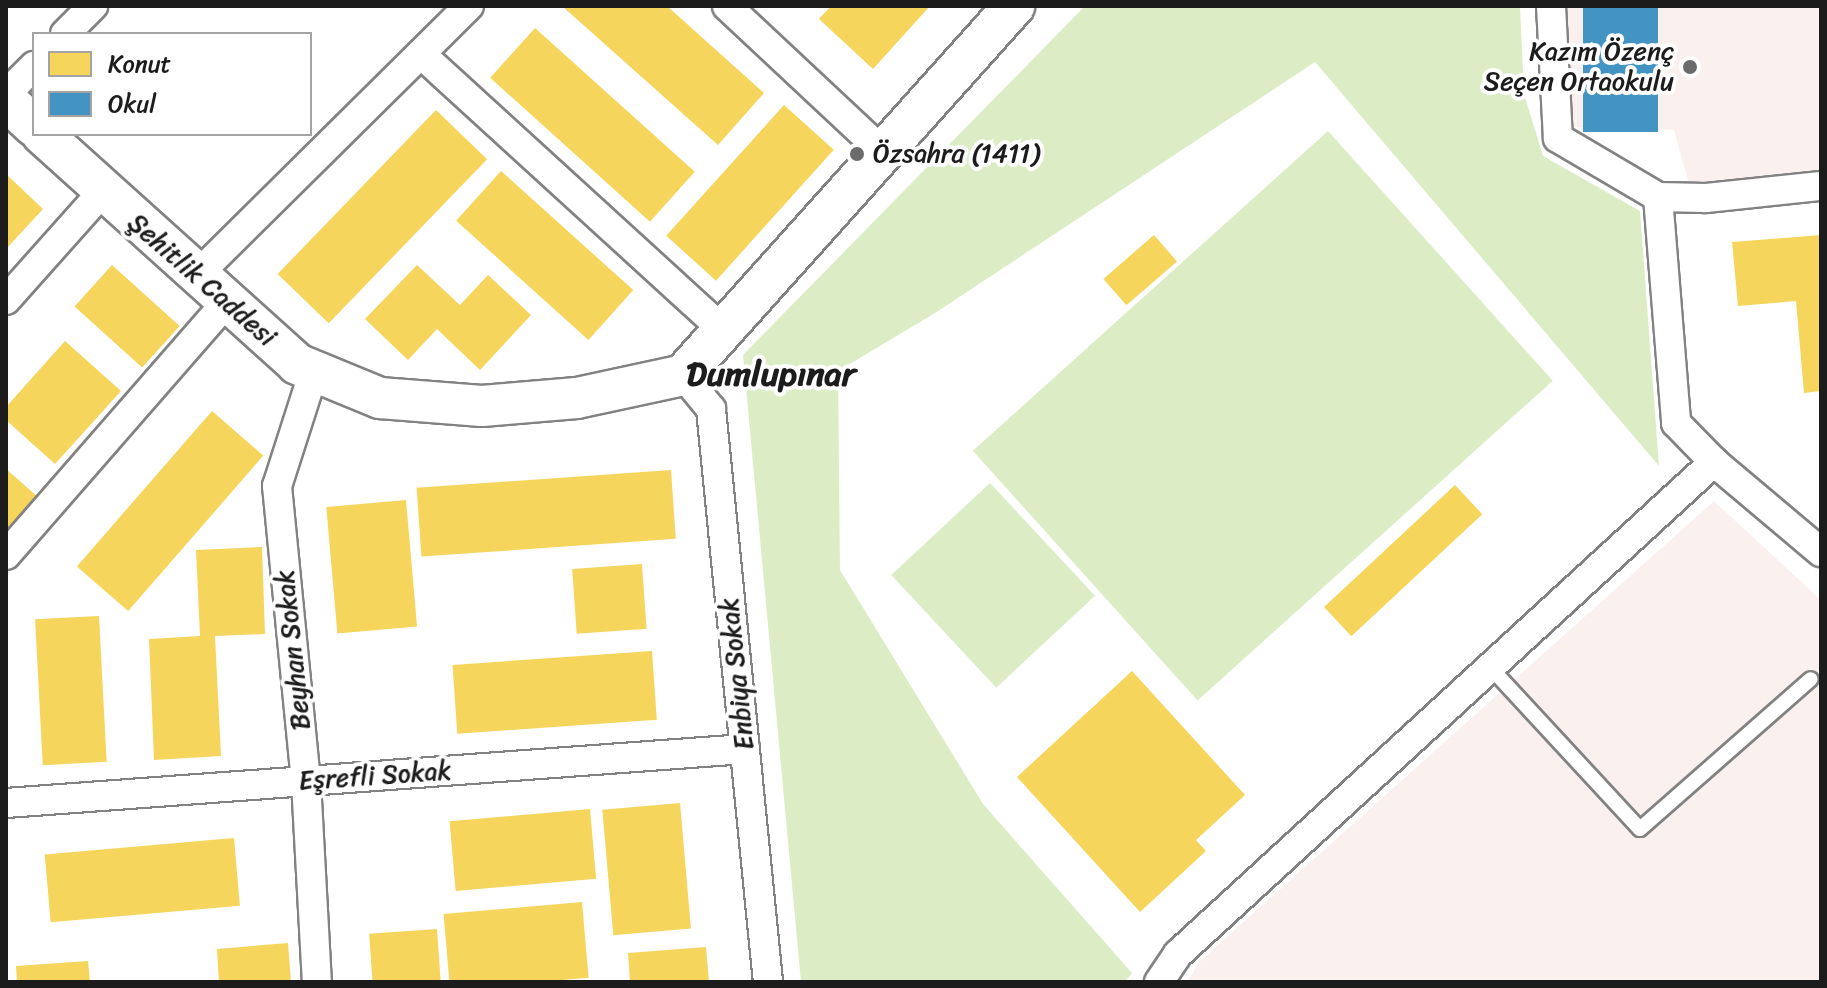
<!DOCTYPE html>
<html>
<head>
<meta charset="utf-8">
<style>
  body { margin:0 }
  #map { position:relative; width:1827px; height:988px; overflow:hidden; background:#fff; font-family:Sriracha,sans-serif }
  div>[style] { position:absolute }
  .built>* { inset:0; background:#faf1ef }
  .green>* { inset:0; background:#dcedc6; transform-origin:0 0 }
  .homes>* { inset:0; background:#f6d55c; transform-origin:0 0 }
  .schools>* { inset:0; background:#4393c3; transform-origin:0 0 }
  .roads { filter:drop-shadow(2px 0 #828282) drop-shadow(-2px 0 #828282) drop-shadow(0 2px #828282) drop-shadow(0 -2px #828282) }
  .lane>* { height:14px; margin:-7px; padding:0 7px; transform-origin:7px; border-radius:7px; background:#fff }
  .street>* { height:28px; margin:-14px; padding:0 14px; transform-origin:14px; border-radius:14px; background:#fff }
  .secondary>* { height:40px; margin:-20px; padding:0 20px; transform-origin:20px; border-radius:20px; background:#fff }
  .dots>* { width:22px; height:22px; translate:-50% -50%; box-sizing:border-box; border:4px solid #fff; border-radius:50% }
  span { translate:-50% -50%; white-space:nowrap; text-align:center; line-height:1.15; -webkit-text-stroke:8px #fff; paint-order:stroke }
  .poi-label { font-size:26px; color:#1c1c1c }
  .right { translate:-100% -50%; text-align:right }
  .left { translate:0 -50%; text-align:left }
  .street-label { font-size:26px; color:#1c1c1c }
  .district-label { font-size:34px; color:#1c1c1c; font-weight:700 }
  .frame { position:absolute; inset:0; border:8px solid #1c1c1c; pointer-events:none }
  .legend { position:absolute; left:32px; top:32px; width:280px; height:104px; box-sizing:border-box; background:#fff; border:2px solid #a4a4a4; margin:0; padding:10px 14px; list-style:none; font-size:24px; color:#1c1c1c }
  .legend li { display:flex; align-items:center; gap:16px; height:40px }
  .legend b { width:40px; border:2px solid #a4a4a4 }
</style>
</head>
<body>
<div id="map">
  <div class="built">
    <i style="clip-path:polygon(1554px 6px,1821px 6px,1821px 172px,1689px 184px,1674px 130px,1565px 127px)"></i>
    <i style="clip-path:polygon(1714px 501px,1821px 600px,1821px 982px,1187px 982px,1200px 961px)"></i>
  </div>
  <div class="green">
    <i style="clip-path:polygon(1085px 6px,1520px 6px,1524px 94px,1543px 156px,1640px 211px,1659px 466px,1315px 62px,935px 313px,838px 371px,840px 570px,983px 804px,1132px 973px,1125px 982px,801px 982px,743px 355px)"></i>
    <i style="left:1328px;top:131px;width:336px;height:478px;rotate:48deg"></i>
    <i style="left:990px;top:483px;width:154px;height:135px;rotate:47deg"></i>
  </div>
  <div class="homes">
    <i style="clip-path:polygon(562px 6px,667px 6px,764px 93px,718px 145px)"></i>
    <i style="clip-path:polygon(831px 6px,847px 7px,930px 6px,873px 69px,819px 19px)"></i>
    <i style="left:535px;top:28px;width:215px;height:67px;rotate:42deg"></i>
    <i style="left:784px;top:105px;width:67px;height:176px;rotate:42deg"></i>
    <i style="left:436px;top:110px;width:71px;height:228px;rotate:44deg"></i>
    <i style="left:501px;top:171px;width:178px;height:67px;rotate:42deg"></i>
    <i style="clip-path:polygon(6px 174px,43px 209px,6px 249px)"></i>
    <i style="left:1154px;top:235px;width:35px;height:67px;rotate:49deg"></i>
    <i style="clip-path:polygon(1821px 235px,1821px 391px,1804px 393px,1796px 301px,1738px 306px,1732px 242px)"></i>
    <i style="left:112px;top:265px;width:91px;height:56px;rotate:42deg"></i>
    <i style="clip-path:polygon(417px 265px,460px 305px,488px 275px,531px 315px,480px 370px,437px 329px,408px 360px,365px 319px)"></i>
    <i style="clip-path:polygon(65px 341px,121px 391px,55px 464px,6px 420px,6px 407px)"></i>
    <i style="left:212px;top:411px;width:68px;height:206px;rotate:41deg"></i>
    <i style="clip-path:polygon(6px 469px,38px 497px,6px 533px)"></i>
    <i style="left:671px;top:470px;width:69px;height:255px;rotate:86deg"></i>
    <i style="left:1455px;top:485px;width:40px;height:179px;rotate:47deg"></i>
    <i style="left:406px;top:500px;width:127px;height:80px;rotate:85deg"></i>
    <i style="clip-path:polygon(262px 547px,265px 634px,215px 636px,221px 756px,154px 760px,149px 639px,200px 636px,196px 550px)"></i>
    <i style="left:642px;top:564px;width:65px;height:70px;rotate:86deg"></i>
    <i style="left:99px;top:616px;width:146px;height:64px;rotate:87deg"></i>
    <i style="left:652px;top:651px;width:69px;height:200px;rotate:86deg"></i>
    <i style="clip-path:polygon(1132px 671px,1245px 795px,1196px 840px,1206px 851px,1140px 912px,1017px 777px)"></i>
    <i style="left:680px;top:803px;width:126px;height:78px;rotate:85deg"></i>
    <i style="left:590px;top:809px;width:70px;height:141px;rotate:85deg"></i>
    <i style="left:234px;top:838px;width:68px;height:190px;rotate:85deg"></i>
    <i style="left:582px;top:902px;width:76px;height:139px;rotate:85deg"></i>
    <i style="left:437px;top:929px;width:53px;height:68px;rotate:86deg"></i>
    <i style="clip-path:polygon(288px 943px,291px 982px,219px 982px,217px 949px)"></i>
    <i style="clip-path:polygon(706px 947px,709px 982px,630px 982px,628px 953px)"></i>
    <i style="clip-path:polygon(88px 961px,90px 982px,17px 982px,16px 966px)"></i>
  </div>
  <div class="schools">
    <i style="left:1583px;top:6px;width:75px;height:126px"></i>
  </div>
  <div class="roads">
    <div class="lane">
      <i style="left:1489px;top:666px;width:222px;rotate:47.2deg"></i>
      <i style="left:1640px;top:829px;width:227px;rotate:-41.3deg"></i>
    </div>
    <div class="street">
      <i style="left:727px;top:6px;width:211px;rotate:43.1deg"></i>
      <i style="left:1551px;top:6px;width:132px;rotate:87deg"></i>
      <i style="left:1558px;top:138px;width:116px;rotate:30.5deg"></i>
      <i style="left:1658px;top:197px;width:227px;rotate:85.4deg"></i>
      <i style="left:1676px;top:423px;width:54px;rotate:45.7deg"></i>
      <i style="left:65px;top:34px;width:40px;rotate:-45deg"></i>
      <i style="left:421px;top:54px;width:409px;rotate:42.4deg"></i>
      <i style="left:6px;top:94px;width:40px;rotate:-45deg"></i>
      <i style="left:1658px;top:197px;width:48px;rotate:1.2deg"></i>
      <i style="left:1706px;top:198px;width:116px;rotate:-6deg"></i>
      <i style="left:196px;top:276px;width:384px;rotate:-44.7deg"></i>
      <i style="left:6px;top:300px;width:146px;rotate:-48.3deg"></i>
      <i style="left:314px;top:371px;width:121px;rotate:107.8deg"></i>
      <i style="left:277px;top:486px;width:296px;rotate:84.4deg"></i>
      <i style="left:306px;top:781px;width:201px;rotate:86.9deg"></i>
      <i style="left:683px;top:375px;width:44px;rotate:50.5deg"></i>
      <i style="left:711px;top:409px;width:576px;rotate:84.32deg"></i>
      <i style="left:6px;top:555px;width:336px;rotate:-48.9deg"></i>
      <i style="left:6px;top:803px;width:741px;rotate:-4.18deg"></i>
      <i style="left:1159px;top:982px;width:34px;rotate:-56deg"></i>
      <i style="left:1178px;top:954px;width:728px;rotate:-42.55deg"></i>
      <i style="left:1714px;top:462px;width:140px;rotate:40.1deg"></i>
    </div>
    <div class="secondary">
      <i style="left:6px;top:100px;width:38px;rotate:43deg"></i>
      <i style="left:42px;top:134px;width:343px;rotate:42deg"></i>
      <i style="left:297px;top:364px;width:90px;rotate:22.3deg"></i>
      <i style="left:380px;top:398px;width:102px;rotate:4.5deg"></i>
      <i style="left:482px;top:406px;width:95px;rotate:-4.8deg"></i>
      <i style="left:577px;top:398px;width:108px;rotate:-12.2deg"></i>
      <i style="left:683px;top:375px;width:496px;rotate:-48.1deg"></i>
    </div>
  </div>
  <div class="dots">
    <i style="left:1690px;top:67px;background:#6b6b6b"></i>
    <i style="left:857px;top:154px;background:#6b6b6b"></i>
  </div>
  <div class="poi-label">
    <span class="right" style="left:1674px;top:67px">Kazım Özenç<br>Seçen Ortaokulu</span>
    <span class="left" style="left:873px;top:154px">Özsahra (1411)</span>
  </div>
  <div class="street-label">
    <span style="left:202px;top:280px;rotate:41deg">Şehitlik Caddesi</span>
    <span style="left:293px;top:650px;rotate:-96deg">Beyhan Sokak</span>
    <span style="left:737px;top:674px;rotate:-96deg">Enbiya Sokak</span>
    <span style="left:375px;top:776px;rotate:-4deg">Eşrefli Sokak</span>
  </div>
  <div class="district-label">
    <span style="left:771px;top:375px">Dumlupınar</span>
  </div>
  <div class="frame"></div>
  <ul class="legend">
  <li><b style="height:22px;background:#f6d55c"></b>Konut</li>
  <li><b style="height:22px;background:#4393c3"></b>Okul</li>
  </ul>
</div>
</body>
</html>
